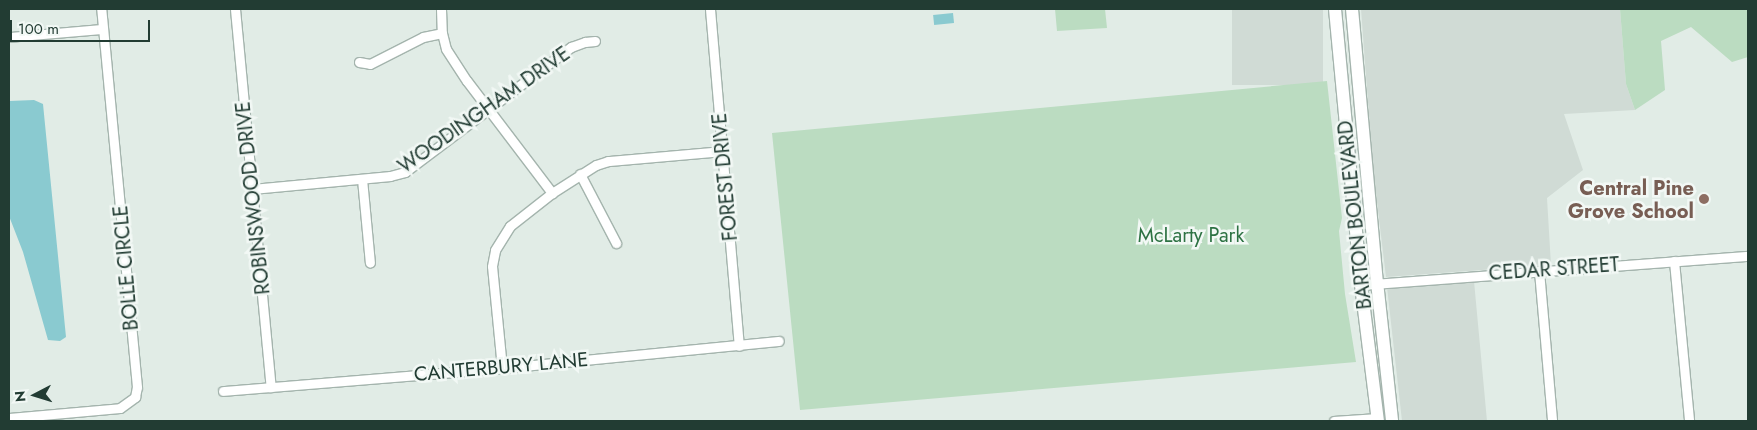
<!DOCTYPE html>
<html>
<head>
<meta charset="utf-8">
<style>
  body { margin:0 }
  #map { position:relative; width:1757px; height:430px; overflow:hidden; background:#e1ece6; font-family:Jost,sans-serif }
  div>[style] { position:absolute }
  .built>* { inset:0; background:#d0dbd5; transform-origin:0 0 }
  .green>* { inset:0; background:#bbdcc1 }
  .water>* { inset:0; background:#8acad0; transform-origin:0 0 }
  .roads { filter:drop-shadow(1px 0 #a4b4ad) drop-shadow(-1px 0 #a4b4ad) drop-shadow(0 1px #a4b4ad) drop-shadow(0 -1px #a4b4ad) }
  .minor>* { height:9px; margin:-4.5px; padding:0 4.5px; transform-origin:4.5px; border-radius:4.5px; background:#fff }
  .secondary>* { height:12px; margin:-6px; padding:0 6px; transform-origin:6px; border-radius:6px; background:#fff }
  .dots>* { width:14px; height:14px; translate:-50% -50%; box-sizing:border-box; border:2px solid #f2f8f5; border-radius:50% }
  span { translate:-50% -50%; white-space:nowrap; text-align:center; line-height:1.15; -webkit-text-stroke:5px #f2f8f5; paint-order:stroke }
  .street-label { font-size:20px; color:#223c33 }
  .education-label { font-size:20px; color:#785e54; font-weight:700 }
  .right { translate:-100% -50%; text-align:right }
  .park-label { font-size:20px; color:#2d7243 }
  .frame { position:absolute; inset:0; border:10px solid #223c33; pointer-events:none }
  .north { position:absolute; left:10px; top:370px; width:50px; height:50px; -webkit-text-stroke:4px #f2f8f5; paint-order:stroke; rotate:265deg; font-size:14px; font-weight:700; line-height:20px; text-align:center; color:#223c33 }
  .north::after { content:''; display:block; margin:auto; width:18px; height:22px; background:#223c33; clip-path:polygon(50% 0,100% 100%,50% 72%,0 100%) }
  .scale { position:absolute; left:10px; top:20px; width:140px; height:22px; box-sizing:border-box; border:2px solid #223c33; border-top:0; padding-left:6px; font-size:15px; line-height:18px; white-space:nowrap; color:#223c33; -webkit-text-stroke:4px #f2f8f5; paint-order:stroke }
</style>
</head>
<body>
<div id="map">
  <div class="built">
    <i style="left:1232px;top:9px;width:91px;height:76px"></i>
    <i style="clip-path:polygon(1361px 9px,1620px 9px,1626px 84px,1635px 110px,1564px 114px,1583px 170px,1547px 198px,1551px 265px,1386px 277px,1373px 169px)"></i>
    <i style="clip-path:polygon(1534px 276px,1474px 281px,1487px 421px,1402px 421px,1387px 287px)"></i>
  </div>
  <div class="green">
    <i style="clip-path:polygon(1055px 9px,1105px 9px,1107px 28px,1057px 31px)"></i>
    <i style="clip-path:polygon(1620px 9px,1748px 9px,1748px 57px,1732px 62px,1691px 27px,1661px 41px,1665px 90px,1635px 110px,1626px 84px)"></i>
    <i style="clip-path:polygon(1327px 81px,1342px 218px,1339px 231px,1345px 294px,1356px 362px,800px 410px,772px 133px)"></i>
  </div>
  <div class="water">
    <i style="left:953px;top:13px;width:10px;height:20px;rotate:84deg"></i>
    <i style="clip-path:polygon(34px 100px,43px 104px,66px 337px,60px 341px,48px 340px,23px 252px,9px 216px,9px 101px)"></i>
  </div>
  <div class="roads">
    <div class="minor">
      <i style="left:235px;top:9px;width:380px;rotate:84.6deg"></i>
      <i style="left:441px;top:9px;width:24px;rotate:88deg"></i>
      <i style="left:442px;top:33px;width:16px;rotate:76deg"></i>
      <i style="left:446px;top:49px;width:38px;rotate:57deg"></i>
      <i style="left:467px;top:81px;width:141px;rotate:52.8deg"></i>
      <i style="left:710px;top:9px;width:338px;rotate:85.1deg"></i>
      <i style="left:9px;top:37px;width:94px;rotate:-4.9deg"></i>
      <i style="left:359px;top:62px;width:11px;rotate:10deg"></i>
      <i style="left:370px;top:64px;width:59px;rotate:-27deg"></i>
      <i style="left:423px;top:37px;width:19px;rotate:-12deg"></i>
      <i style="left:580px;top:174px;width:78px;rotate:62.4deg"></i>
      <i style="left:362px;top:179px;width:84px;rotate:84.6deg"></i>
      <i style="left:252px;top:189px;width:139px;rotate:-5.4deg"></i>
      <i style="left:390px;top:176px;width:16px;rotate:-15deg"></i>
      <i style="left:405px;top:172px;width:208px;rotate:-37deg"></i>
      <i style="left:571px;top:47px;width:15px;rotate:-20deg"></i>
      <i style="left:585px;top:42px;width:10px;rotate:-6deg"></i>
      <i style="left:1674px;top:261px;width:161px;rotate:84.6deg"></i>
      <i style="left:1539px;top:271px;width:151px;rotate:85deg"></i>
      <i style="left:1361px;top:285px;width:388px;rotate:-4.3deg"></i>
      <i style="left:502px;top:368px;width:102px;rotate:-95.6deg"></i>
      <i style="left:492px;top:266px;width:16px;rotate:-79deg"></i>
      <i style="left:495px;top:250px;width:28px;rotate:-58deg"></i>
      <i style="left:510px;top:226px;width:53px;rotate:-38.2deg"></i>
      <i style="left:552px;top:193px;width:52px;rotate:-32.5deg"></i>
      <i style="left:596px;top:165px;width:13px;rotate:-18deg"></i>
      <i style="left:608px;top:161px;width:114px;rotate:-5deg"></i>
      <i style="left:223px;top:391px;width:280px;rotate:-4.7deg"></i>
      <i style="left:502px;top:368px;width:278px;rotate:-5.6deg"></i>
      <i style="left:9px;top:418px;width:111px;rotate:-5.1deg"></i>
      <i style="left:120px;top:408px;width:19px;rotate:-36deg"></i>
      <i style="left:135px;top:397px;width:10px;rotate:-79deg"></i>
      <i style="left:137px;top:387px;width:380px;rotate:-95.4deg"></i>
      <i style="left:1334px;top:421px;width:43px;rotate:-4deg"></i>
    </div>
    <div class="secondary">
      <i style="left:1335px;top:9px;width:277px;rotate:84.6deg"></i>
      <i style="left:1361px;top:285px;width:137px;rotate:82.9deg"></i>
      <i style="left:1352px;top:9px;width:274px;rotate:84.8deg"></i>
      <i style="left:1377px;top:282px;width:140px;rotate:83.8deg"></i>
    </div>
  </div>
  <div class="dots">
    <i style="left:1704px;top:199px;background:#8d6e63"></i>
  </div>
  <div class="street-label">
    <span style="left:484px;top:110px;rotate:-35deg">WOODINGHAM DRIVE</span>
    <span style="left:725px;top:177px;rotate:-95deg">FOREST DRIVE</span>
    <span style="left:253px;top:198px;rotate:-96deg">ROBINSWOOD DRIVE</span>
    <span style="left:1355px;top:215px;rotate:-96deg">BARTON BOULEVARD</span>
    <span style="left:126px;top:268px;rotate:-95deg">BOLLE CIRCLE</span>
    <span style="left:1554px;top:269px;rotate:-4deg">CEDAR STREET</span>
    <span style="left:501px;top:367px;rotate:-5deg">CANTERBURY LANE</span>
  </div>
  <div class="education-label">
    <span class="right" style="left:1694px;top:200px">Central Pine<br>Grove School</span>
  </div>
  <div class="park-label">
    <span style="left:1191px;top:235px">McLarty Park</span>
  </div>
  <div class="frame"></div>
  <div class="north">N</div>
  <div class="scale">100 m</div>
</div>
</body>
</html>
